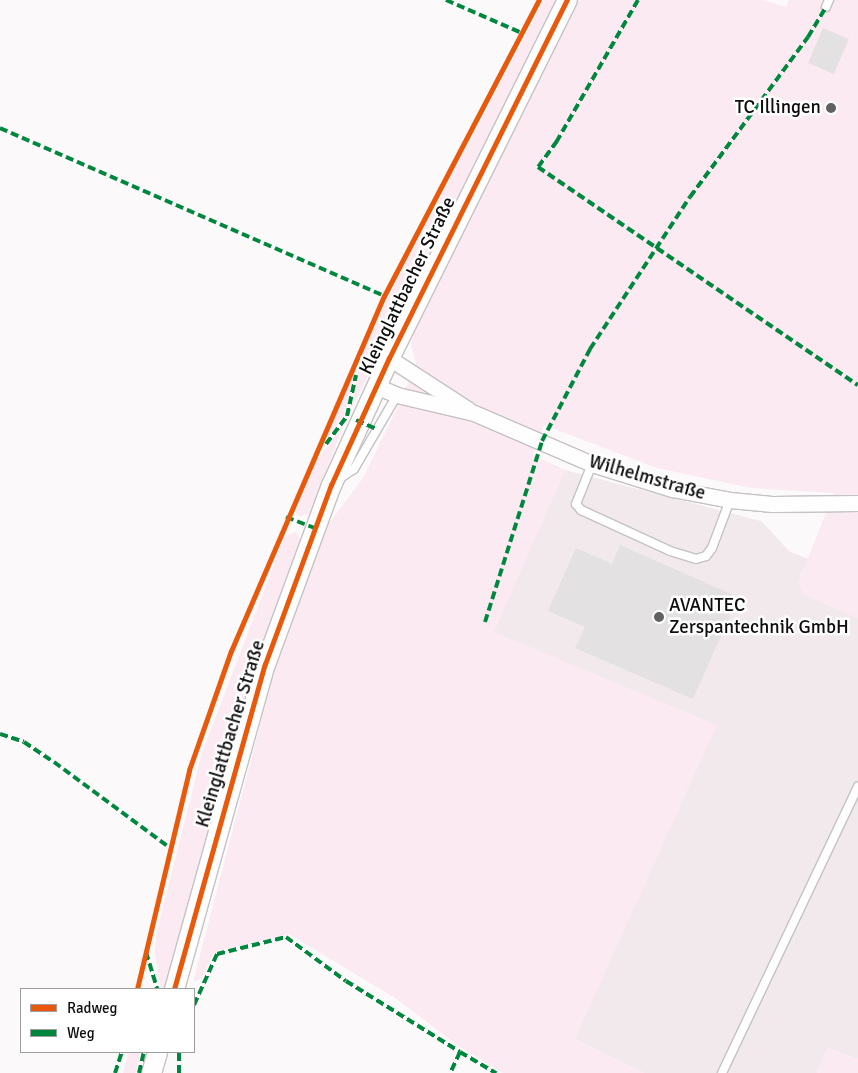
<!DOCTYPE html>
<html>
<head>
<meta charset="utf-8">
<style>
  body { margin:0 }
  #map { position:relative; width:858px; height:1073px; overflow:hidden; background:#fcf9fa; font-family:Signika,sans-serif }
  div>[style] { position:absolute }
  .built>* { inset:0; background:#f1e9ec }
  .green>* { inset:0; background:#fbeaf1 }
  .building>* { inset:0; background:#e3e1e2; transform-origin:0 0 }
  .roads { filter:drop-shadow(1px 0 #c4c2c2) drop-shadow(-1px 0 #c4c2c2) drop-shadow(0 1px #c4c2c2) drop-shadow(0 -1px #c4c2c2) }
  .service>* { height:8px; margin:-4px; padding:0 4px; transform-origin:4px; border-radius:4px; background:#fffefe }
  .minor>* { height:15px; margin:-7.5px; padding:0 7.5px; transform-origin:7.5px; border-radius:7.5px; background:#fffefe }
  .tertiary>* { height:19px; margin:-9.5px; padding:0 9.5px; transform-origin:9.5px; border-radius:9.5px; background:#fffefe }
  .quiet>* { height:4px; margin-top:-2px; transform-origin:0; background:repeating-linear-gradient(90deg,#00873e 0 8px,transparent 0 12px) }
  .cycleway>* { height:5px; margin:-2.5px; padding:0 2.5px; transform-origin:2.5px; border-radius:2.5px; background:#e8590c }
  .dots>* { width:14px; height:14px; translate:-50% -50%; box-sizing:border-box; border:2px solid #fff; border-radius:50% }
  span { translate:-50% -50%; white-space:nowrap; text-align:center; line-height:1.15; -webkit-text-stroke:5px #fff; paint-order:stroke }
  .poi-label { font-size:19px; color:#0f0d0e }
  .right { translate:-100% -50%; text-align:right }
  .left { translate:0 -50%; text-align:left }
  .street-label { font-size:19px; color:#0f0d0e }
  .legend { position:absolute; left:20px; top:988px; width:175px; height:65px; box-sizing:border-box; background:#fff; border:1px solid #9f9e9f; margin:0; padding:6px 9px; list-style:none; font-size:15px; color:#0f0d0e }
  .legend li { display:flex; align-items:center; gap:10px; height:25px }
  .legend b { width:25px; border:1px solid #9f9e9f }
</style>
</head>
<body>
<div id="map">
  <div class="built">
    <i style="clip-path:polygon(565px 470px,761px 521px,790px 552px,809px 559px,800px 576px,803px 594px,858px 618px,858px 1059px,827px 1048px,817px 1073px,644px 1073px,575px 1039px,599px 984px,493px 632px)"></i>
  </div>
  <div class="green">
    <i style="clip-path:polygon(544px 0,560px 0,351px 409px,363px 351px,400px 274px)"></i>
    <i style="clip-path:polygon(575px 0,764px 0,786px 7px,789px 0,858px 0,858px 618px,803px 594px,798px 583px,834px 493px,751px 488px,657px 468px,544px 425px,533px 455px,565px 470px,494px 632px,717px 725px,575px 1039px,644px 1073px,503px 1073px,460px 1047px,395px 998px,289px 934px,214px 952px,202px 978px,193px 982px,275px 668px,327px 526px,363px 478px,398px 406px,416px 363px,411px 345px,416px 322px)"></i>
    <i style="clip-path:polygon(355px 370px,344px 415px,323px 444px)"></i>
    <i style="clip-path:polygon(345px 422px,310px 513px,299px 517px,296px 512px,317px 460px)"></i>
    <i style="clip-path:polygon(296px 532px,300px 539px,263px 650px,166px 989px,161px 989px,155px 955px,156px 935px,202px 753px,285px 536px)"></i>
    <i style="clip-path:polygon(827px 1048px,858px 1059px,858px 1073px,817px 1073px)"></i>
    <i style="clip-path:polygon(129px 1052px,141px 1052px,135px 1073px,123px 1073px)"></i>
  </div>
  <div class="building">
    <i style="left:823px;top:28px;width:28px;height:38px;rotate:23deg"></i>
    <i style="clip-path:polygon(620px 545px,738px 597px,693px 699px,575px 648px,585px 627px,548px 611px,576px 548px,612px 564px)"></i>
  </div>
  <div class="roads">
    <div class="service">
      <i style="left:826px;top:7px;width:8px;rotate:-67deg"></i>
      <i style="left:592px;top:464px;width:43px;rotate:111.8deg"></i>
      <i style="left:576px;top:504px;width:8px;rotate:50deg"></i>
      <i style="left:581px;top:510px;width:98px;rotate:24.7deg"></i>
      <i style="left:670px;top:551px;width:27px;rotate:17deg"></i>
      <i style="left:696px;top:559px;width:10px;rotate:-17deg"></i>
      <i style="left:706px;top:556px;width:10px;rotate:-53deg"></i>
      <i style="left:712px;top:548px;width:51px;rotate:-69.4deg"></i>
      <i style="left:339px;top:479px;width:18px;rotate:-34deg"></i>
      <i style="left:354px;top:469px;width:86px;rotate:-59.8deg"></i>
      <i style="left:722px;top:1073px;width:317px;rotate:-64.6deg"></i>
    </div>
    <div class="minor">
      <i style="left:389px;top:358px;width:95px;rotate:33deg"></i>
      <i style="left:376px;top:386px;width:23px;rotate:23deg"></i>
      <i style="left:397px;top:395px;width:79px;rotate:13.2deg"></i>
      <i style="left:474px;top:413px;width:129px;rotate:23.4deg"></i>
      <i style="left:592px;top:464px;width:84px;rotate:17.4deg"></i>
      <i style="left:672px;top:489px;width:59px;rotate:10.7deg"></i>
      <i style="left:730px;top:500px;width:42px;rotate:5.4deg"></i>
      <i style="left:772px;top:504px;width:86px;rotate:-0.7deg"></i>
    </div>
    <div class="tertiary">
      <i style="left:174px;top:989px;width:337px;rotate:-74.4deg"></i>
      <i style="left:265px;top:664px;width:191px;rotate:-69.8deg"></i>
      <i style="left:331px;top:485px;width:140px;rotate:-65.5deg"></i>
      <i style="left:389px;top:358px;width:400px;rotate:-63.6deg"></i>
      <i style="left:151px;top:1073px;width:22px;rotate:-74deg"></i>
    </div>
  </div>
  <div class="quiet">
    <i style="left:446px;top:0;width:83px;rotate:23.5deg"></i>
    <i style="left:638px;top:0;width:163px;rotate:119.9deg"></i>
    <i style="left:557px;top:141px;width:32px;rotate:126deg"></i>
    <i style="left:538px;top:167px;width:387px;rotate:34.3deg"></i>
    <i style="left:0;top:128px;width:419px;rotate:23.6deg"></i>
    <i style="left:356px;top:420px;width:22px;rotate:24deg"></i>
    <i style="left:326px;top:444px;width:35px;rotate:-53deg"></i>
    <i style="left:347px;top:416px;width:42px;rotate:-77.6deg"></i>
    <i style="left:286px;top:517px;width:30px;rotate:21deg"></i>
    <i style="left:485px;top:622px;width:190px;rotate:-72.5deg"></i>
    <i style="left:542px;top:441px;width:104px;rotate:-62.4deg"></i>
    <i style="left:590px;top:349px;width:182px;rotate:-56.7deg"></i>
    <i style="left:690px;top:197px;width:199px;rotate:-53.6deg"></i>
    <i style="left:808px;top:37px;width:35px;rotate:-59deg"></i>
    <i style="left:0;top:734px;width:25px;rotate:18deg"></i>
    <i style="left:24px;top:742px;width:36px;rotate:34deg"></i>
    <i style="left:54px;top:762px;width:143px;rotate:36.5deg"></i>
    <i style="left:146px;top:952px;width:39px;rotate:73deg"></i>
    <i style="left:194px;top:1005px;width:56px;rotate:-65.7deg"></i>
    <i style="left:217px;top:954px;width:71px;rotate:-13.8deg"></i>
    <i style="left:286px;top:937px;width:74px;rotate:36.3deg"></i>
    <i style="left:346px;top:981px;width:134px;rotate:31.9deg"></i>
    <i style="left:460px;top:1052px;width:23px;rotate:115deg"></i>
    <i style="left:460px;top:1052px;width:42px;rotate:30.3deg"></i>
    <i style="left:115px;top:1073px;width:22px;rotate:-72deg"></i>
    <i style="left:139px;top:1073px;width:22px;rotate:-77deg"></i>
    <i style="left:179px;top:1073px;width:21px;rotate:-90deg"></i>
  </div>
  <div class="cycleway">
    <i style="left:137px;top:989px;width:225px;rotate:-76.6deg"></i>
    <i style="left:189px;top:770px;width:126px;rotate:-70.6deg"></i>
    <i style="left:231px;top:651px;width:387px;rotate:-66.7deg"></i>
    <i style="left:384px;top:296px;width:334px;rotate:-62.4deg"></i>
    <i style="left:174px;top:989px;width:337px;rotate:-74.4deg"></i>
    <i style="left:265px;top:664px;width:191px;rotate:-69.8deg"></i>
    <i style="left:331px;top:485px;width:140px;rotate:-65.5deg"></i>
    <i style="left:389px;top:358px;width:400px;rotate:-63.6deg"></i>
  </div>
  <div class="dots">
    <i style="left:831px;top:108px;background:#626061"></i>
    <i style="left:659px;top:617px;background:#626061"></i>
  </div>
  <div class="poi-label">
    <span class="right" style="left:821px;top:108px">TC Illingen</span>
    <span class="left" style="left:669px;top:617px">AVANTEC<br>Zerspantechnik GmbH</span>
  </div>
  <div class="street-label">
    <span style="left:408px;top:286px;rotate:-64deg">Kleinglattbacher Straße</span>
    <span style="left:647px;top:478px;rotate:16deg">Wilhelmstraße</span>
    <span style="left:231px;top:734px;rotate:-73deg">Kleinglattbacher Straße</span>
  </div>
  <ul class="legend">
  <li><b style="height:6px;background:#e8590c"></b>Radweg</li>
  <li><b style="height:6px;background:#00873e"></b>Weg</li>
  </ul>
</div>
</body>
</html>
